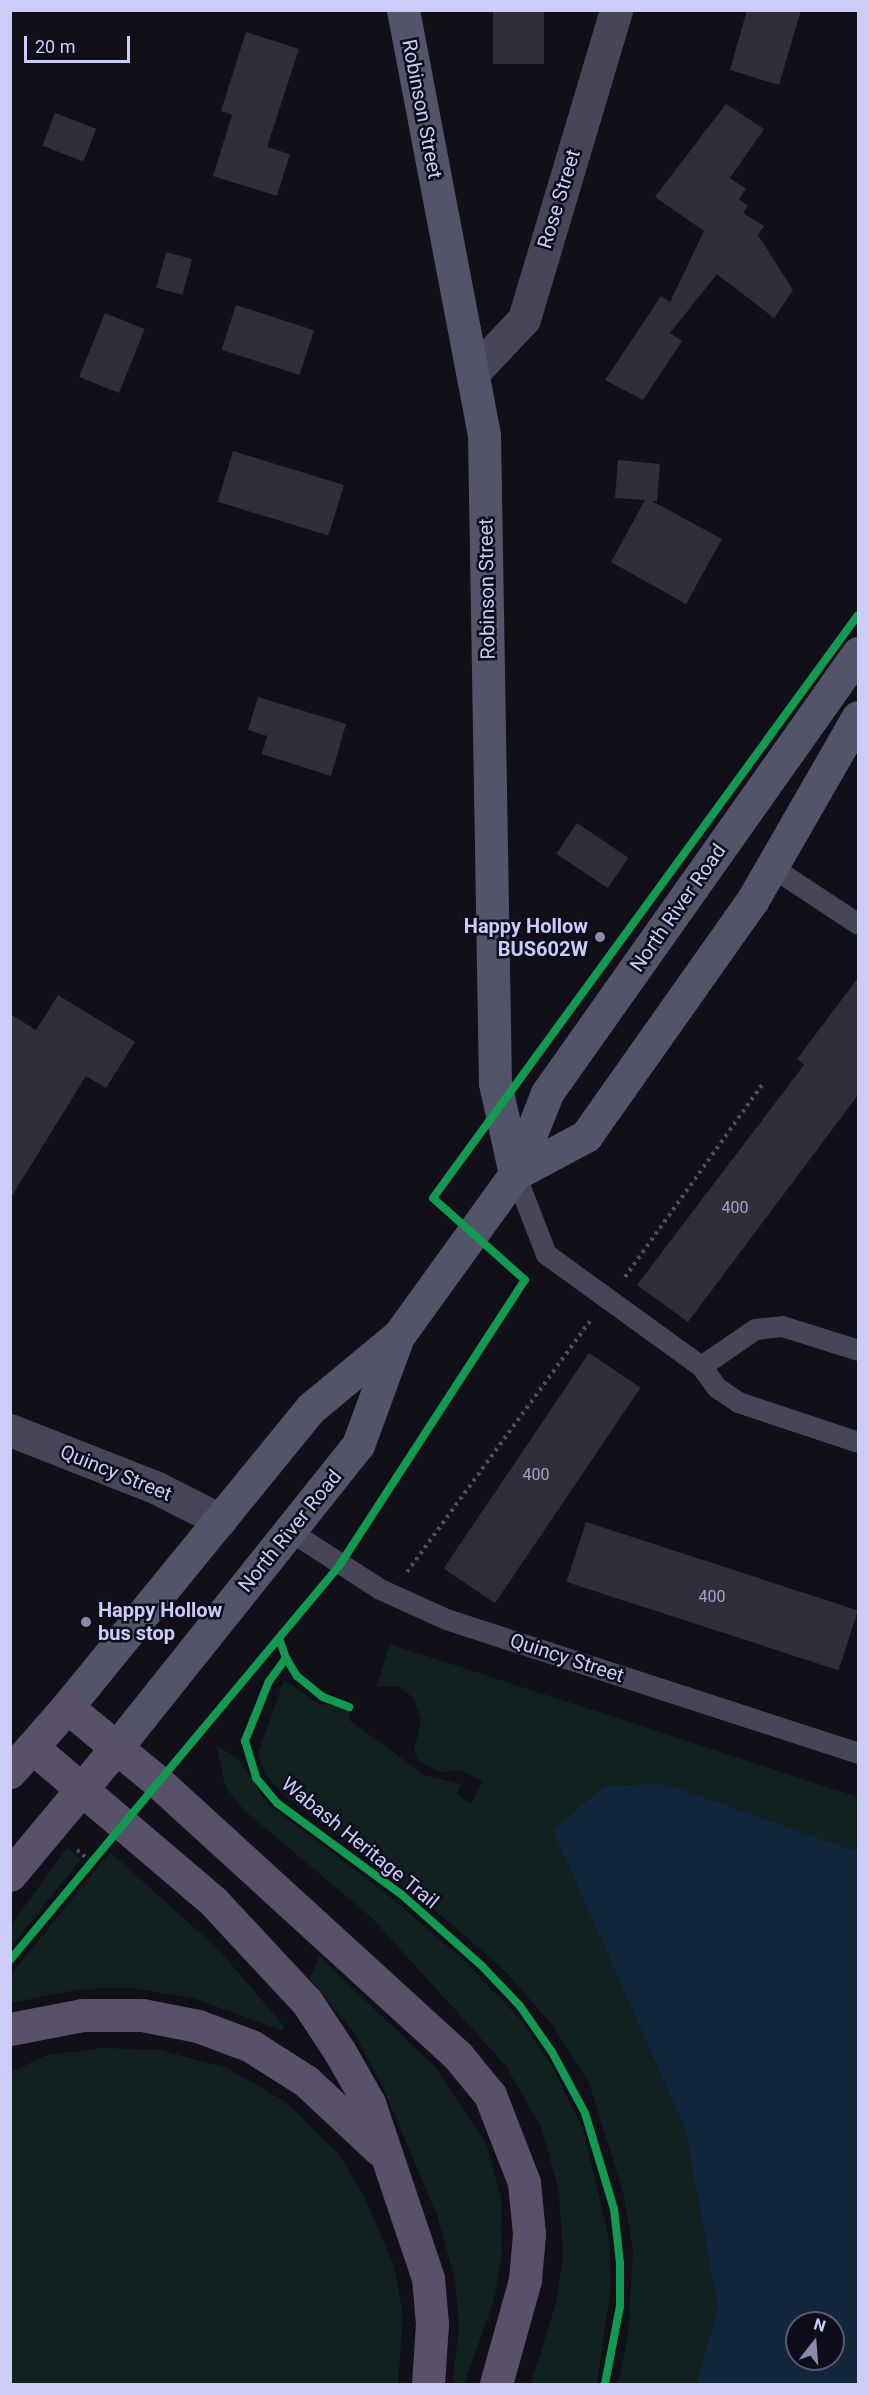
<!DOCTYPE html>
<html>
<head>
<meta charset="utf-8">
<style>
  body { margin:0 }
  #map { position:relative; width:869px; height:2395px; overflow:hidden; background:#111018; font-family:Roboto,sans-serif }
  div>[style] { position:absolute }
  .green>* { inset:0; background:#112120 }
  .water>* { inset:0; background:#12263b }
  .building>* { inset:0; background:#2f2e3a; transform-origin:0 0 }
  .path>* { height:4px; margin-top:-2px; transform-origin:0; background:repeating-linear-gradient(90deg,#47545e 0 3px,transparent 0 7.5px) }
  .lane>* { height:21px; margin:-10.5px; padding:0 10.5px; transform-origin:10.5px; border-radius:10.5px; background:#464658 }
  .street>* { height:33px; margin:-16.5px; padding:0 16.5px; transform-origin:16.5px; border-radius:16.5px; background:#464658 }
  .secondary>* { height:33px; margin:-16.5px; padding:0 16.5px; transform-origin:16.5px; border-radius:16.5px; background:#53546a }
  .primary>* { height:33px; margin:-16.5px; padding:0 16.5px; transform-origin:16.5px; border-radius:16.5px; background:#585169 }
  .cycleway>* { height:8px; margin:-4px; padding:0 4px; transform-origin:4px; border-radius:4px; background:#139951 }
  .dots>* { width:16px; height:16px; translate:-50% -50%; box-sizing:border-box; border:3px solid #0e0d1b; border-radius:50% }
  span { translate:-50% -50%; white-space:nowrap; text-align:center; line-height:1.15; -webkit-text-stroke:5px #0e0d1b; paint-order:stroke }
  .number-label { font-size:16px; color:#a6a4c9 }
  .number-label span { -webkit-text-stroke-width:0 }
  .street-label { font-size:20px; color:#cdccf9 }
  .poi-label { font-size:20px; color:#cdccf9; font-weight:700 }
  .right { translate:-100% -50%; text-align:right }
  .left { translate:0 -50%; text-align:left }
  .frame { position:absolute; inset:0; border:12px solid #cdccf9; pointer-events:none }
  .north { position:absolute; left:785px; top:2311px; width:60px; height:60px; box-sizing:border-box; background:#0e0d1b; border:2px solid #5a5974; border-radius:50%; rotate:17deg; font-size:16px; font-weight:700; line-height:24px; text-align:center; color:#cdccf9 }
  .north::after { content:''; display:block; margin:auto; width:21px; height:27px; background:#8b8aaa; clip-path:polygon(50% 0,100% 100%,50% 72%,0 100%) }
  .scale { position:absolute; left:24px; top:36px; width:106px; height:27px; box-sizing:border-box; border:3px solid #cdccf9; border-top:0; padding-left:8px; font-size:18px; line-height:21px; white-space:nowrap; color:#cdccf9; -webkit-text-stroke:4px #0e0d1b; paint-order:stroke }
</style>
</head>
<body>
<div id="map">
  <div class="green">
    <i style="clip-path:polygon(390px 1644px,858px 1797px,858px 1852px,666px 1784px,553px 1831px,685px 2129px,718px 2308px,696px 2384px,618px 2384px,628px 2335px,633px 2251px,623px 2192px,589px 2083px,553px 2026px,504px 1970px,435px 1910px,287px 1798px,266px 1776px,258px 1754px,284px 1680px,319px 1704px,349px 1707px,349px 1720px,424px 1775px,461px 1784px,457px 1794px,471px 1804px,483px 1781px,462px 1771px,440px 1772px,418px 1760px,414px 1751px,421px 1721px,414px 1698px,397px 1686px,376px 1687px)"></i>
    <i style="clip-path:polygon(216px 1745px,240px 1760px,267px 1804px,382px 1890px,466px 1962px,521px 2020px,550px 2063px,583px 2129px,609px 2238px,611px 2286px,597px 2384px,531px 2384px,556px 2303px,563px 2257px,559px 2191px,541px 2127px,506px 2066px,372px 1918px,244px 1810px,226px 1788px)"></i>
    <i style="clip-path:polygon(67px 1848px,81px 1859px,11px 1947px,11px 1925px)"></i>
    <i style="clip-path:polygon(110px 1852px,219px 1950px,284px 2026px,283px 2031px,193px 1998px,131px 1988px,81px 1989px,11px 2003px,11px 1974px)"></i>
    <i style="clip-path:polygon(319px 1956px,436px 2068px,486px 2143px,501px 2197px,502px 2253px,494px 2300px,464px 2384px,456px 2384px,453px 2377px,459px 2328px,455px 2280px,438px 2218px,383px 2087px,354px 2033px,310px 1978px)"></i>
    <i style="clip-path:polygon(103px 2048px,160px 2050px,227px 2068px,286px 2102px,338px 2153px,365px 2198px,394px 2266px,403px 2314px,398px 2384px,11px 2384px,11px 2072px,47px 2055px)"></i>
  </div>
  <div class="water">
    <i style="clip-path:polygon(evenodd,666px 1784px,858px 1852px,858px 2384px,696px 2384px,718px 2308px,685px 2129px,553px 1831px,604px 1786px,666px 1784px,797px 2323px,833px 2323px,833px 2359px,797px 2359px,797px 2323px)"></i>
  </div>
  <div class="building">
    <i style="left:493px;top:10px;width:51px;height:54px"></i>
    <i style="clip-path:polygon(747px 10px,801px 10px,779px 85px,730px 70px)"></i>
    <i style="clip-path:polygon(246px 32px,299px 49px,267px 147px,290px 154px,277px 196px,213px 176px,232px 115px,221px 111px)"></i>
    <i style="clip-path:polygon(726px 104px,764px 129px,730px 178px,746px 189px,739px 199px,748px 206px,743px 213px,764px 226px,758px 235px,793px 290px,774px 318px,717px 274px,670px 333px,682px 341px,643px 400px,605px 380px,661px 296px,670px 302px,704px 231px,655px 197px)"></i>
    <i style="left:55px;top:113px;width:44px;height:35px;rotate:21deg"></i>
    <i style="left:166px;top:252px;width:27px;height:37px;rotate:15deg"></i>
    <i style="left:236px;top:305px;width:82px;height:47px;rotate:18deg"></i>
    <i style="left:105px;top:313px;width:43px;height:69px;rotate:22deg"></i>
    <i style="left:233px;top:451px;width:116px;height:53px;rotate:17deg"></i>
    <i style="clip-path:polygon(618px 460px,660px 464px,657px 501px,652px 501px,722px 539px,686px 604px,611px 562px,645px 500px,615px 498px)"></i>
    <i style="clip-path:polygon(258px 697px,346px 724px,331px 776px,262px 754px,267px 736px,248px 730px)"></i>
    <i style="left:577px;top:823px;width:62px;height:37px;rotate:34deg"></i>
    <i style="clip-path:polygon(858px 978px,858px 1095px,688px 1322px,637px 1285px,804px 1065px,797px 1059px)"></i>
    <i style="clip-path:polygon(58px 995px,135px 1042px,106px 1088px,86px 1076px,10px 1199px,10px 1014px,36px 1030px)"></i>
    <i style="left:589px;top:1353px;width:62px;height:260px;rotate:34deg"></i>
    <i style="left:586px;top:1522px;width:286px;height:63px;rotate:18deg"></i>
  </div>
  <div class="path">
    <i style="left:625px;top:1277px;width:236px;rotate:-54.5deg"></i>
    <i style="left:407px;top:1572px;width:311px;rotate:-53.9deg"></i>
    <i style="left:77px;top:1850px;width:19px;rotate:39deg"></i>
  </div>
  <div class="lane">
    <i style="left:772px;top:867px;width:103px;rotate:33.5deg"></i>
    <i style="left:515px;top:1174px;width:86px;rotate:68.8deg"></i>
    <i style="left:546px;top:1254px;width:191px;rotate:35.9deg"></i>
    <i style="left:701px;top:1366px;width:26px;rotate:54deg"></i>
    <i style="left:716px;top:1387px;width:27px;rotate:34deg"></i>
    <i style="left:738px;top:1402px;width:126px;rotate:18.4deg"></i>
    <i style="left:701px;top:1366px;width:65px;rotate:-34.4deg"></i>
    <i style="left:755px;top:1329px;width:27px;rotate:-6deg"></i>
    <i style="left:782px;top:1326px;width:80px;rotate:17.5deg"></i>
    <i style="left:290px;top:1531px;width:107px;rotate:32.8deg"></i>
    <i style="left:380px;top:1589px;width:72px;rotate:24.4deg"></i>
    <i style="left:446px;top:1619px;width:433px;rotate:18deg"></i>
  </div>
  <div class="street">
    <i style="left:475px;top:371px;width:71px;rotate:-46.7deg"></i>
    <i style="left:524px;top:319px;width:322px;rotate:-73.4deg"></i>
    <i style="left:10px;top:1430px;width:158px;rotate:21.5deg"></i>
    <i style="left:157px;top:1488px;width:71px;rotate:26.9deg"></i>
  </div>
  <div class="secondary">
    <i style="left:403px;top:10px;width:433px;rotate:79.2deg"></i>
    <i style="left:484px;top:435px;width:648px;rotate:89.03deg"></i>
    <i style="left:495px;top:1083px;width:93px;rotate:77.6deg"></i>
    <i style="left:515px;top:1174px;width:81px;rotate:-28.2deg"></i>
    <i style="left:586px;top:1136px;width:288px;rotate:-54.8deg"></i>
    <i style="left:752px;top:901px;width:212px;rotate:-60.1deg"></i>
    <i style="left:67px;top:1707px;width:386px;rotate:-50.8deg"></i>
    <i style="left:311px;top:1408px;width:114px;rotate:-39.7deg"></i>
    <i style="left:399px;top:1335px;width:198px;rotate:-54.2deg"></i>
    <i style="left:515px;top:1174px;width:87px;rotate:-68.4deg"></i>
    <i style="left:547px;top:1093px;width:539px;rotate:-54.75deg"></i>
    <i style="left:116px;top:1748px;width:388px;rotate:-51.4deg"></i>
    <i style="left:358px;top:1445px;width:116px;rotate:-69.8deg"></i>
  </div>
  <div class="primary">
    <i style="left:32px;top:1747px;width:238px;rotate:40.4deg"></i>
    <i style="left:213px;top:1901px;width:138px;rotate:47.1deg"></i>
    <i style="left:307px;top:2002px;width:60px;rotate:56.6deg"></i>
    <i style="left:340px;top:2052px;width:59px;rotate:60.4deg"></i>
    <i style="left:369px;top:2103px;width:185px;rotate:71.4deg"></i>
    <i style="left:428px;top:2278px;width:46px;rotate:85deg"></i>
    <i style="left:432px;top:2324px;width:60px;rotate:93.8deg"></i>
    <i style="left:10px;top:1772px;width:86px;rotate:-48.8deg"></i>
    <i style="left:67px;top:1707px;width:117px;rotate:39.4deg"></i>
    <i style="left:157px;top:1781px;width:408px;rotate:42.4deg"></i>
    <i style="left:458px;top:2056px;width:50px;rotate:50.6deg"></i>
    <i style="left:490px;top:2095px;width:93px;rotate:68.7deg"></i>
    <i style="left:524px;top:2182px;width:52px;rotate:84.5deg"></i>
    <i style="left:529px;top:2234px;width:46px;rotate:95deg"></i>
    <i style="left:525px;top:2280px;width:108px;rotate:105.6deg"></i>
    <i style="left:10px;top:1875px;width:165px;rotate:-50.2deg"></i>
    <i style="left:10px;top:2029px;width:74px;rotate:-10.9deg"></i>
    <i style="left:83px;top:2015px;width:59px"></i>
    <i style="left:142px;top:2015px;width:57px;rotate:11.1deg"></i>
    <i style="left:198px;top:2026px;width:57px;rotate:20.7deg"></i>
    <i style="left:251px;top:2046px;width:65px;rotate:32.5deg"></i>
    <i style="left:306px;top:2081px;width:101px;rotate:43deg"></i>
  </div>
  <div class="cycleway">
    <i style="left:280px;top:1641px;width:18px;rotate:71deg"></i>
    <i style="left:286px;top:1658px;width:29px;rotate:126deg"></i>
    <i style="left:269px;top:1681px;width:65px;rotate:111.8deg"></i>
    <i style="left:245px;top:1741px;width:39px;rotate:73deg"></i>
    <i style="left:256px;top:1778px;width:33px;rotate:50deg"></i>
    <i style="left:277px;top:1803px;width:154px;rotate:36.3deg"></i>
    <i style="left:401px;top:1894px;width:108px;rotate:41.6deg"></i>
    <i style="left:482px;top:1966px;width:55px;rotate:46.5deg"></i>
    <i style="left:520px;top:2006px;width:56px;rotate:55.2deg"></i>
    <i style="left:552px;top:2052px;width:69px;rotate:61.6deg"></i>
    <i style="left:585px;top:2113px;width:100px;rotate:73.2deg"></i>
    <i style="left:614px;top:2209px;width:54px;rotate:83.7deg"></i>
    <i style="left:620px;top:2263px;width:43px;rotate:90deg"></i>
    <i style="left:620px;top:2306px;width:79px;rotate:100.9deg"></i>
    <i style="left:286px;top:1658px;width:21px;rotate:59deg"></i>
    <i style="left:297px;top:1676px;width:33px;rotate:39deg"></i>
    <i style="left:323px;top:1697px;width:28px;rotate:21deg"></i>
    <i style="left:10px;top:1960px;width:513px;rotate:-50.14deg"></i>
    <i style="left:339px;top:1566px;width:341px;rotate:-57deg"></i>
    <i style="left:525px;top:1280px;width:123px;rotate:-138.3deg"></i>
    <i style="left:433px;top:1198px;width:721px;rotate:-53.91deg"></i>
  </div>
  <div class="dots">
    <i style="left:600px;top:937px;background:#8b8aaa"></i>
    <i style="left:86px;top:1622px;background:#8b8aaa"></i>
  </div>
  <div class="number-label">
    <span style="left:735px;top:1208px">400</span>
    <span style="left:536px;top:1475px">400</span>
    <span style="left:712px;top:1597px">400</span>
  </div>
  <div class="street-label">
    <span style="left:422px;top:109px;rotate:79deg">Robinson Street</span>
    <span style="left:559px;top:199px;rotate:-73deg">Rose Street</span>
    <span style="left:487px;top:589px;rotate:-91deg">Robinson Street</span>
    <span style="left:678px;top:908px;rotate:-55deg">North River Road</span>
    <span style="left:116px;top:1473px;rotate:22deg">Quincy Street</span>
    <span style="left:290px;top:1531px;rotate:-51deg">North River Road</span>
    <span style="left:567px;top:1658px;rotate:18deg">Quincy Street</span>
    <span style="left:360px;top:1843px;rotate:39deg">Wabash Heritage Trail</span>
  </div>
  <div class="poi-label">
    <span class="right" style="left:588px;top:938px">Happy Hollow<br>BUS602W</span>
    <span class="left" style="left:98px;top:1622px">Happy Hollow<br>bus stop</span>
  </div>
  <div class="frame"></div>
  <div class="north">N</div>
  <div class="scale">20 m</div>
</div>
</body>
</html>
